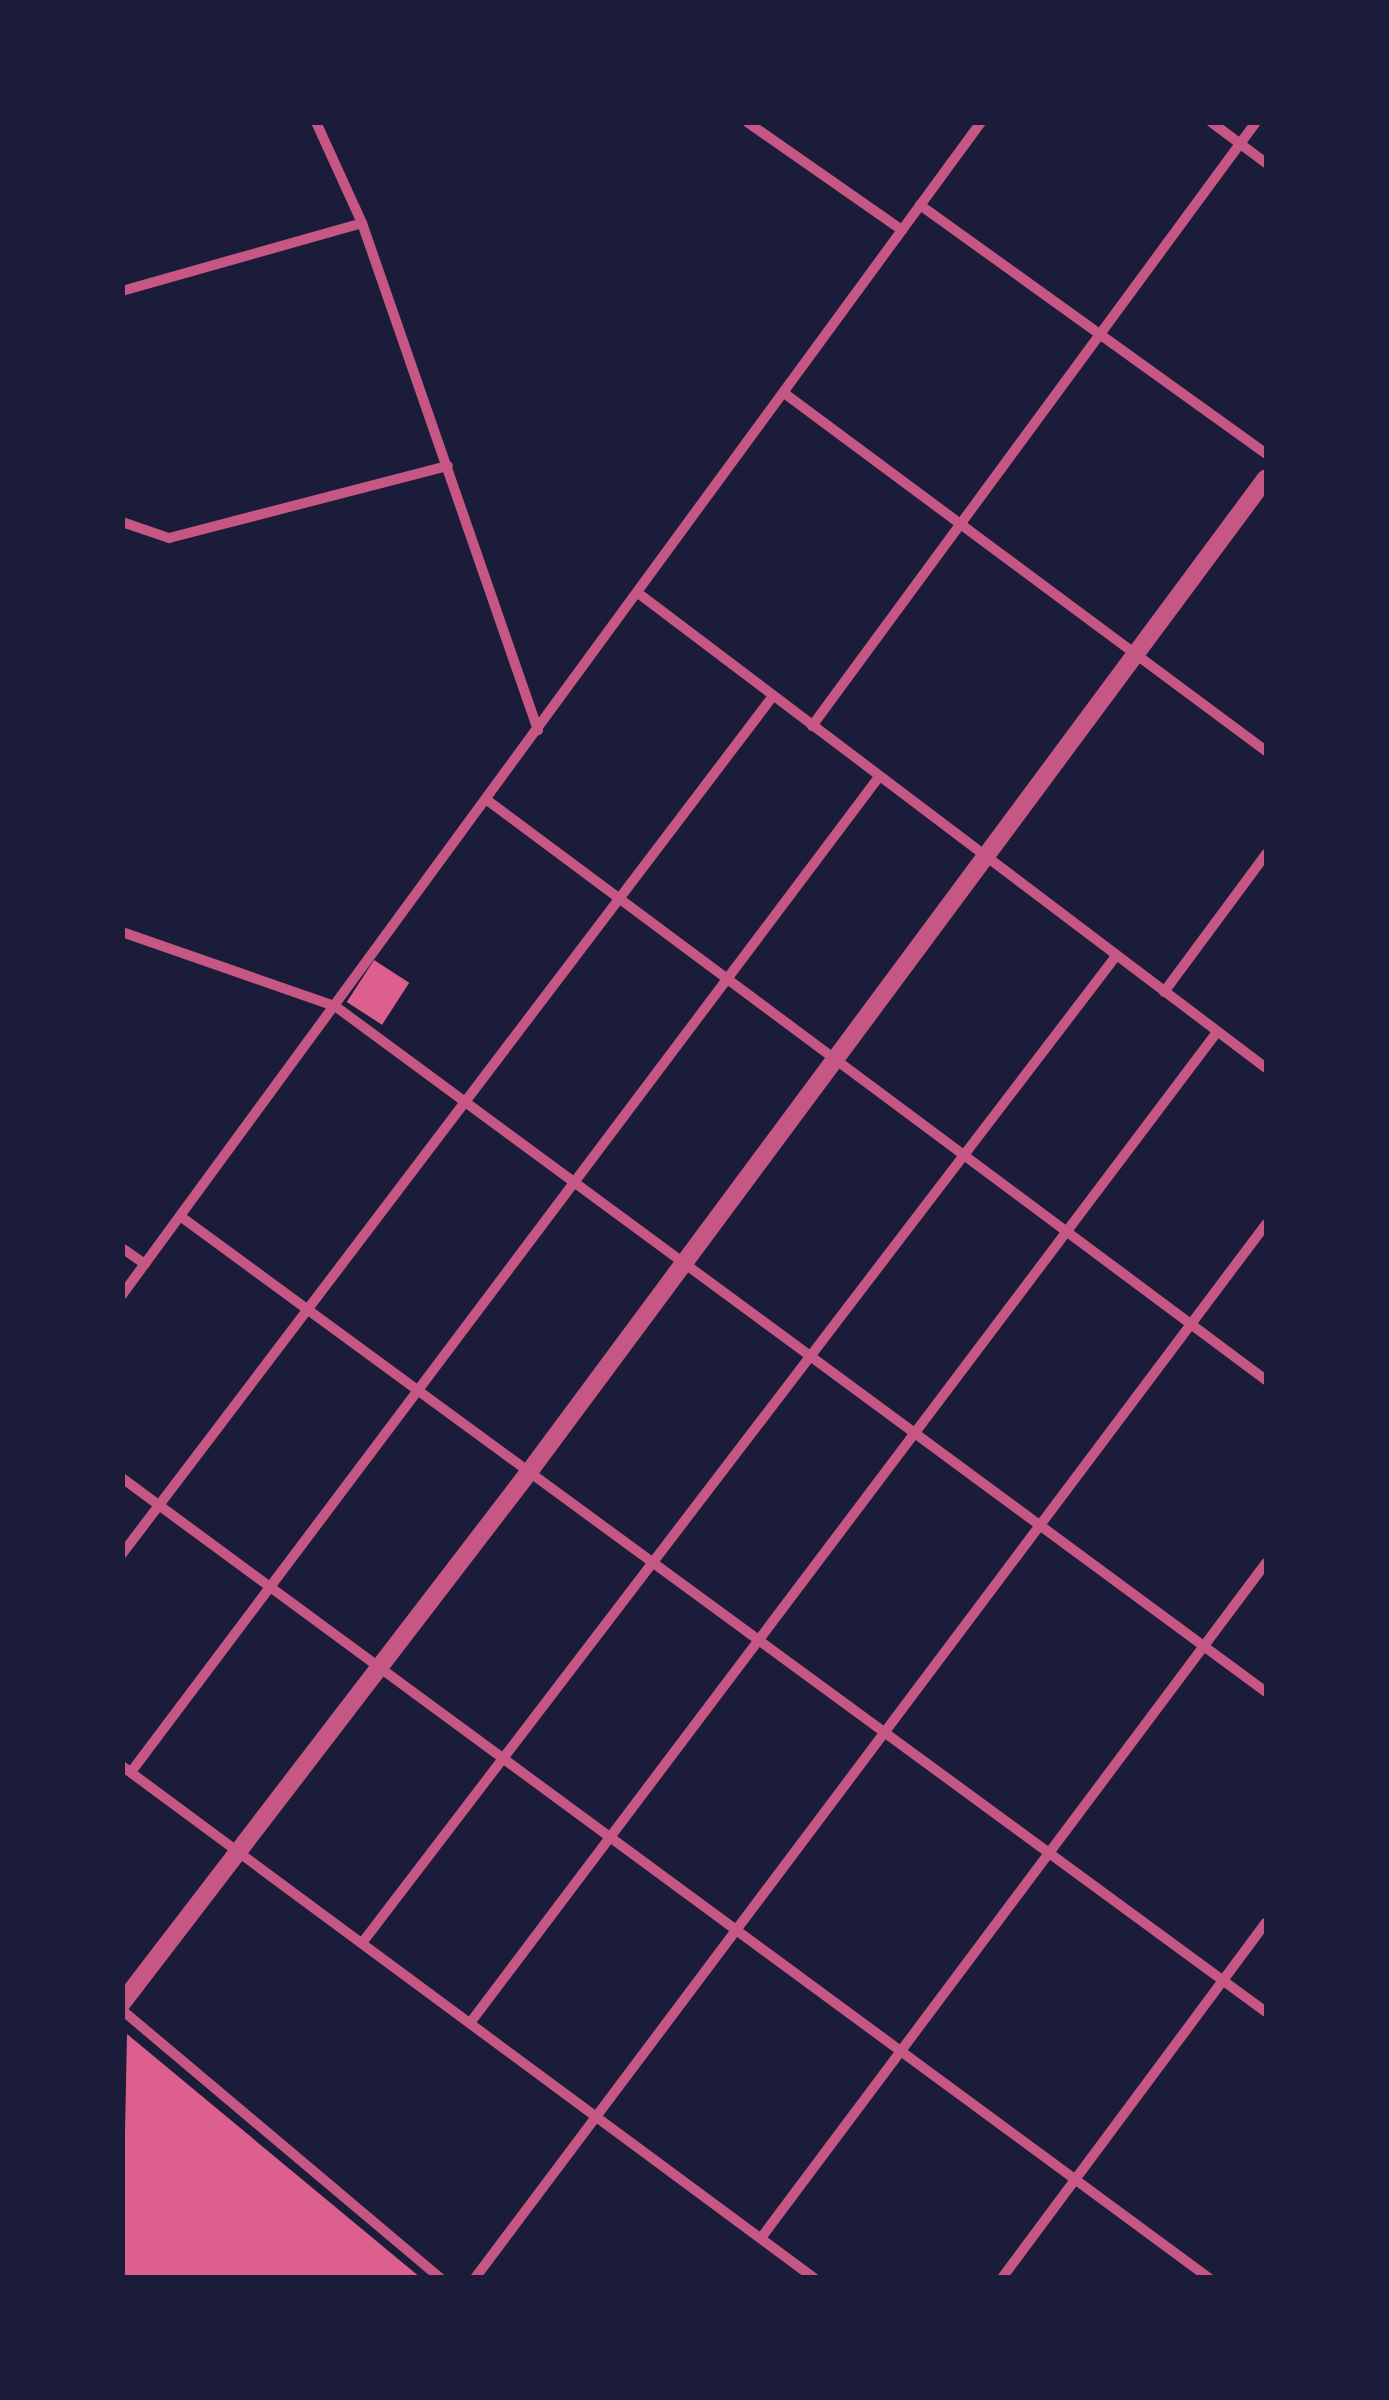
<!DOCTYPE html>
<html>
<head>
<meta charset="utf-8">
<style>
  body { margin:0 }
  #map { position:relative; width:1389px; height:2400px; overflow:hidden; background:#1b1b3a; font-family:Lato,sans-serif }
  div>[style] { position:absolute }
  .building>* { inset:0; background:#dd5f8e; transform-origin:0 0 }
  .minor>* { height:10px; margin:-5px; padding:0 5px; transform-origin:5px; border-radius:5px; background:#c65784 }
  .tertiary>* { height:18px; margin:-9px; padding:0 9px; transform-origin:9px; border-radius:9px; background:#c65784 }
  span { translate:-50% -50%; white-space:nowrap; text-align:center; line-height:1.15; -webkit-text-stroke:8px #1b1b3a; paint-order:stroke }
  .frame { position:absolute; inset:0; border:125px solid #1b1b3a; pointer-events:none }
</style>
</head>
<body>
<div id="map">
  <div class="building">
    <i style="left:374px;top:960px;width:42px;height:50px;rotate:33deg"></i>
    <i style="clip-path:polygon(127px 2034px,421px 2278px,122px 2278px)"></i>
  </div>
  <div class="minor">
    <i style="left:316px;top:122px;width:111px;rotate:65.5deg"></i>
    <i style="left:362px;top:223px;width:537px;rotate:70.86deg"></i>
    <i style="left:747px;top:122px;width:189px;rotate:34.9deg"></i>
    <i style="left:1211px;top:122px;width:69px;rotate:36.7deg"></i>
    <i style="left:920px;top:205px;width:426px;rotate:35.7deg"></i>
    <i style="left:122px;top:291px;width:249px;rotate:-15.8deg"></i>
    <i style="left:784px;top:393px;width:600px;rotate:36.6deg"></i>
    <i style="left:122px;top:522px;width:50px;rotate:18.8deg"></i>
    <i style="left:169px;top:538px;width:288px;rotate:-14.5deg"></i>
    <i style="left:638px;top:593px;width:787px;rotate:37.1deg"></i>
    <i style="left:812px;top:726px;width:750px;rotate:-53.68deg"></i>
    <i style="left:487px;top:800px;width:971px;rotate:36.67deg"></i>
    <i style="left:122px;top:932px;width:225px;rotate:19.2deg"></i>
    <i style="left:335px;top:1006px;width:1156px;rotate:36.38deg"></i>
    <i style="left:1164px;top:992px;width:172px;rotate:-53.5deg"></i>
    <i style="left:180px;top:1216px;width:1346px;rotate:36.24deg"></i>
    <i style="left:122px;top:1248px;width:28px;rotate:35deg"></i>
    <i style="left:122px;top:1295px;width:1454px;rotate:-53.78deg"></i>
    <i style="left:122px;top:1478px;width:1350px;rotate:36.35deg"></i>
    <i style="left:122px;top:1554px;width:1077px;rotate:-52.81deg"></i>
    <i style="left:122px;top:1766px;width:861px;rotate:36.5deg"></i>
    <i style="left:131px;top:1772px;width:1245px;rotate:-53.07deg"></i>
    <i style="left:362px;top:1943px;width:1242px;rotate:-52.62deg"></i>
    <i style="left:122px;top:2010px;width:416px;rotate:40.1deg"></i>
    <i style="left:470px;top:2023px;width:1241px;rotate:-52.99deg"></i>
    <i style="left:761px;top:2238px;width:843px;rotate:-53.2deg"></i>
    <i style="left:475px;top:2278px;width:1318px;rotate:-53.11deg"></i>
    <i style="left:1002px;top:2278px;width:443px;rotate:-53.4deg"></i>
  </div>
  <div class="tertiary">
    <i style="left:122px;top:2003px;width:669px;rotate:-52.53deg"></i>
    <i style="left:529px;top:1472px;width:1237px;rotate:-53.44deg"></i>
  </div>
  <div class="frame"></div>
</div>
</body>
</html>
